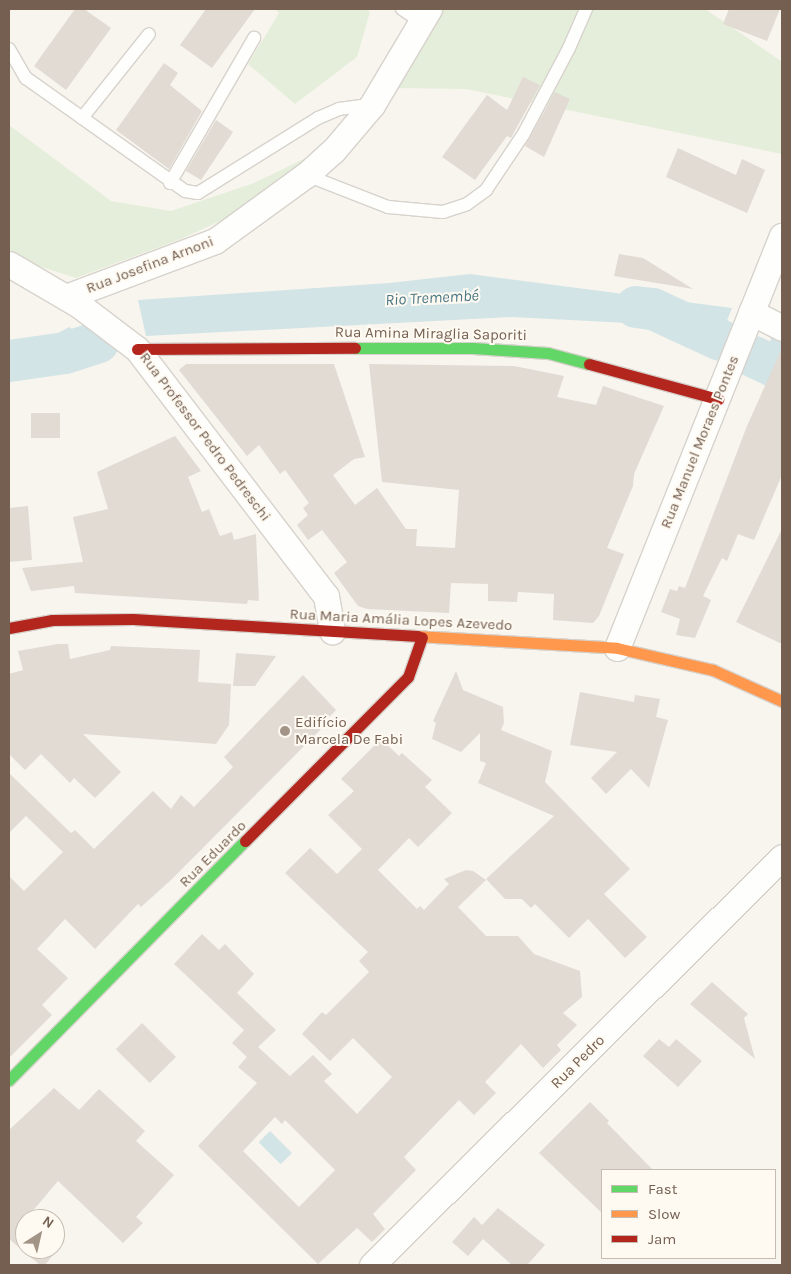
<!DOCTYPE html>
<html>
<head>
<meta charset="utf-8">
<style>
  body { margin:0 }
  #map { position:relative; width:791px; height:1274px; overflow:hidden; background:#f8f5ee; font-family:Karla,sans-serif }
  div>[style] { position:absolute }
  .green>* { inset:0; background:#e5eedb }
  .water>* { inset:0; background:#d2e4e6; transform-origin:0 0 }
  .river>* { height:42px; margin:-21px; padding:0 21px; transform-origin:21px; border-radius:21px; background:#d2e4e6 }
  .building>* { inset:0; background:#e1dbd4; transform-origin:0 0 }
  .roads { filter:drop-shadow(1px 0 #d7d2cc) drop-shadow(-1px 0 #d7d2cc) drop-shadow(0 1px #d7d2cc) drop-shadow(0 -1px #d7d2cc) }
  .lane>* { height:12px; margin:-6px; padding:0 6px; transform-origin:6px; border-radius:6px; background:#fefefc }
  .street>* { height:25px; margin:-12.5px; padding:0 12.5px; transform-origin:12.5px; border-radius:12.5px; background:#fefefc }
  .fast>* { height:11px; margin:-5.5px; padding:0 5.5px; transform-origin:5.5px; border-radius:5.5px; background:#63d668 }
  .slow>* { height:11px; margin:-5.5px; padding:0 5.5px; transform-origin:5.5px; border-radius:5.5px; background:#ff974d }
  .jam>* { height:11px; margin:-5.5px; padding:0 5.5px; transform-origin:5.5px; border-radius:5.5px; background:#b3261e }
  .dots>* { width:14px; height:14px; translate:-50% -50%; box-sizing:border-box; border:2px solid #fefaf2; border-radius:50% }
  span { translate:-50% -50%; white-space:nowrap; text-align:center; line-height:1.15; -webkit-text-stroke:4px #fefaf2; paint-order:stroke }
  .street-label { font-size:15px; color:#745f50 }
  .poi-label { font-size:15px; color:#745f50 }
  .left { translate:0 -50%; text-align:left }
  .water-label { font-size:16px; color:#4c7885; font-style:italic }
  .frame { position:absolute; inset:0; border:10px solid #745f50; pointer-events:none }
  .legend { position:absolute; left:601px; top:1169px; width:175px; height:90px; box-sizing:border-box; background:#fefaf2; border:1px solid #c7bcb1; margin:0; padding:6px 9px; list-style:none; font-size:15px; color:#745f50 }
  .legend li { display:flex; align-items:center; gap:10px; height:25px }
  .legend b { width:25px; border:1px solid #c7bcb1 }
  .north { position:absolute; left:15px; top:1209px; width:50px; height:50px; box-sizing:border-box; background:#fefaf2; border:1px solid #c7bcb1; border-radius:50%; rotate:35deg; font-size:14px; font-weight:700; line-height:20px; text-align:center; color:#745f50 }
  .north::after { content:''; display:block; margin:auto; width:18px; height:22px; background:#a29487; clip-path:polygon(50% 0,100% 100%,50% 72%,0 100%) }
</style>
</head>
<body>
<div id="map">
  <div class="green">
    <i style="clip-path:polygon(275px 9px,367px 9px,370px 12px,357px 57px,295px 104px,248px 64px,279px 13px)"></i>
    <i style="clip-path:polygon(442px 9px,705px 9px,781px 61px,782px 57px,782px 154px,466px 89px,391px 88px)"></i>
    <i style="clip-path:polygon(9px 125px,111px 201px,171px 211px,254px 183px,310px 156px,248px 208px,181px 239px,76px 278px,26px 262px,9px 251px)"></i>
  </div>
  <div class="water">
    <i style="clip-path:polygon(470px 274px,732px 308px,724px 328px,512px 317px,146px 336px,138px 300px,389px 283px)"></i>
    <i style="clip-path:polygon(69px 327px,99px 346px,72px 356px,9px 365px,9px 351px,37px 345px)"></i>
    <i style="clip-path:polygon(774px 330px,782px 335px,782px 358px,767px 350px)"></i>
    <i style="left:270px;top:1131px;width:31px;height:16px;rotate:45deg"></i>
  </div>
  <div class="river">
    <i style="left:636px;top:307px;width:17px;rotate:7deg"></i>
    <i style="left:653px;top:309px;width:74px;rotate:24.8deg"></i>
    <i style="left:754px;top:357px;width:31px;rotate:25deg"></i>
    <i style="left:9px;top:361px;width:57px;rotate:-8.1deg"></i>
    <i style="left:65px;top:353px;width:35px;rotate:-18deg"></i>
  </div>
  <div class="building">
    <i style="clip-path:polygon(75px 9px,84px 9px,111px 28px,66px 90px,34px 66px)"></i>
    <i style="clip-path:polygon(206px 9px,255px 9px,212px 68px,180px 45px)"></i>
    <i style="clip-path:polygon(729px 9px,780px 9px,767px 41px,723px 24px)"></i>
    <i style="clip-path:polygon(164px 63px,178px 73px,170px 85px,202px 111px,169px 169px,116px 130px)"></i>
    <i style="clip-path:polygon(523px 77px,540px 85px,511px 138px,507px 136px,475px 180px,442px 157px,487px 95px,507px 110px)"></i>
    <i style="clip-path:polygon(555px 92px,570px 99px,544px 157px,525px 146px)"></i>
    <i style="clip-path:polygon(216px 120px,233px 132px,201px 180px,186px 171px)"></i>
    <i style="clip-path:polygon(678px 148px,736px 175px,742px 159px,765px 170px,747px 213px,666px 177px)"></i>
    <i style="clip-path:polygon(619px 254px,643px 258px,693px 289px,614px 276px)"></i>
    <i style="clip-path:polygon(782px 348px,782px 475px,754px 540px,738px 534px,727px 561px,722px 558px,703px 596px,711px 600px,695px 638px,676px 635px,680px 619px,661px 612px,670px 589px,677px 591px,679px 586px,685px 588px,747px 426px)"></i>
    <i style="clip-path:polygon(186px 364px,334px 364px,365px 457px,354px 459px,333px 475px,355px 505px,377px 488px,406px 529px,417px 529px,416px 546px,455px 548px,459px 490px,382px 482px,369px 364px,514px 366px,564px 376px,557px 397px,596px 405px,603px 386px,664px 406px,634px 474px,633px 486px,607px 548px,624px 554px,599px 616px,593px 623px,553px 620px,554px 594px,518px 592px,517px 602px,488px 601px,488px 584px,451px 583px,449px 613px,367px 609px,358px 606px,334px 573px,347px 562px,322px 530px,308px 540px,297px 525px,308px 515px,303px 508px,309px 503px,285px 470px,280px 474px,259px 445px,247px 456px,179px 370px)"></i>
    <i style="left:31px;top:413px;width:29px;height:25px"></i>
    <i style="clip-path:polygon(175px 436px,201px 471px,188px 477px,202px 512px,209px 509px,220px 536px,232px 532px,234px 540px,256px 534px,259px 601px,248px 600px,247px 604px,75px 593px,74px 586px,31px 591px,22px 568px,83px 562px,73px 517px,108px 509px,97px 472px)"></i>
    <i style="clip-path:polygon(28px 506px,32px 560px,9px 562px,9px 508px)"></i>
    <i style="clip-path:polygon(782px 529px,782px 644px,736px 622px)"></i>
    <i style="clip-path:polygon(58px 644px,68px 644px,70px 659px,110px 650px,111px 646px,200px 650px,198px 682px,231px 684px,229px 725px,216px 744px,83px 734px,121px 772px,95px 798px,74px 778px,70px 783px,41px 754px,25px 770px,9px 754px,9px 674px,23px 670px,18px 651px)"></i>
    <i style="clip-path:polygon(236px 653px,276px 656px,255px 686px,233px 686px)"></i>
    <i style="clip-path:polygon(456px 671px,463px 690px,503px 707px,504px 723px,501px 730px,552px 751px,545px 782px,630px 869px,604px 894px,647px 937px,625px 958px,588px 919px,569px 938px,535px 904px,531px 908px,522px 899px,505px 899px,486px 879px,554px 816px,478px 783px,486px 763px,480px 761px,480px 733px,461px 752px,432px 739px,436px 723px,433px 721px)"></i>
    <i style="clip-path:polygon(303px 675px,336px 710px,324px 722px,326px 724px,172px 879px,141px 907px,138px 904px,95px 949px,65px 919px,37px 949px,68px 978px,42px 1005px,52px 1015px,9px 1058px,9px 876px,24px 891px,63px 852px,26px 816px,9px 833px,9px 773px,71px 833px,75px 830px,94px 849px,153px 791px,171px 809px,181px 795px,194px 807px,233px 767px,224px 757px)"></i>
    <i style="clip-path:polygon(580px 692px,634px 702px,635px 695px,660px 699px,656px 717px,668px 720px,649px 788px,631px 769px,606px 794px,591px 778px,617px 752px,570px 745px)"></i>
    <i style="clip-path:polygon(evenodd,381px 739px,399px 756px,402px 753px,432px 780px,425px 787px,452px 813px,418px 847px,409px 838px,378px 870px,417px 909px,420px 906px,424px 910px,449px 884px,444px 879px,466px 870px,473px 871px,486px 880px,458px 907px,486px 936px,518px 936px,534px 954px,580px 971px,582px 997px,563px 1013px,577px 1025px,557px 1045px,561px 1050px,543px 1068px,521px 1044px,485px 1082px,496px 1093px,474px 1115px,459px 1100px,404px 1157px,416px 1170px,373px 1214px,385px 1229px,372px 1242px,357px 1228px,318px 1264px,198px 1146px,257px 1083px,238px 1067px,247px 1057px,232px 1043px,244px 1030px,174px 964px,202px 934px,219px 950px,225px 944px,254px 974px,237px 993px,276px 1030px,258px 1047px,290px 1076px,313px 1055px,332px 1074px,324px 1081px,357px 1114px,392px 1077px,353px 1038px,330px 1061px,302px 1034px,322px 1012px,326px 1015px,369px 972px,359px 961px,368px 952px,285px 873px,310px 848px,337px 874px,362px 849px,328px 815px,354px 791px,341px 779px,381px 739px,275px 1117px,282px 1124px,285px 1120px,335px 1170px,299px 1207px,243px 1151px,275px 1117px)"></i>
    <i style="clip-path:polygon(712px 982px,748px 1014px,744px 1018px,755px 1059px,690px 1004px)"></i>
    <i style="left:142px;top:1023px;width:48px;height:37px;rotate:45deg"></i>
    <i style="clip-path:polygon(659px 1039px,669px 1047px,676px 1039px,702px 1061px,678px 1087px,643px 1056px)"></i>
    <i style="clip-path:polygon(54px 1088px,79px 1110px,99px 1089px,145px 1131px,136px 1141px,174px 1175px,136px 1217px,143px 1223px,123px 1243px,58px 1181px,31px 1213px,37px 1219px,25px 1219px,25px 1249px,55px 1249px,55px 1234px,64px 1241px,45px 1265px,40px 1265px,9px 1239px,9px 1130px)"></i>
    <i style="clip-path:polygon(590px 1102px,609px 1121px,607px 1123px,653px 1170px,602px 1170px,602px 1213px,539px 1153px)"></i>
    <i style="clip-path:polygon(498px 1208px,545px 1245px,527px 1265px,512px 1265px,483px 1239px,468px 1256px,452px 1242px,474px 1217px,482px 1225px)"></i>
  </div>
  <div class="roads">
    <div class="lane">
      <i style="left:402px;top:9px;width:23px;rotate:34deg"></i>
      <i style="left:9px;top:49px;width:34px;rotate:60deg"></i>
      <i style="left:26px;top:78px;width:195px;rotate:35.4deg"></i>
      <i style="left:185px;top:191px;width:13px;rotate:9deg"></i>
      <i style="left:198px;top:193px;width:142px;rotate:-32deg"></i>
      <i style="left:318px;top:118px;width:23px;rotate:-23deg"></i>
      <i style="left:339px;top:109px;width:30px;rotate:-8deg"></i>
      <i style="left:82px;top:118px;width:107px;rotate:-51.4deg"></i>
      <i style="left:306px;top:175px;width:88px;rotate:21.3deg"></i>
      <i style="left:388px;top:207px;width:55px;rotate:5.2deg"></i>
      <i style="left:443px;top:212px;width:25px;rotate:-18deg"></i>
      <i style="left:467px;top:204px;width:24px;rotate:-36deg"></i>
      <i style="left:486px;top:190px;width:66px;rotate:-56.1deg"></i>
      <i style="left:523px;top:135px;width:98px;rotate:-62.1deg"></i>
      <i style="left:569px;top:48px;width:43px;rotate:-66.4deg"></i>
      <i style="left:170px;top:183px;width:168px;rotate:-59.9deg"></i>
    </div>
    <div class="street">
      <i style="left:9px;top:264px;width:81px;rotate:30.4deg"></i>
      <i style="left:79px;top:305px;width:73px;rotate:37.2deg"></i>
      <i style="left:137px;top:349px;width:311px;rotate:52.6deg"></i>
      <i style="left:326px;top:596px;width:36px;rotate:80deg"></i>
      <i style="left:66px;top:297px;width:159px;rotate:-20.6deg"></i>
      <i style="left:215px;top:241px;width:112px;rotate:-36deg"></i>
      <i style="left:306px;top:175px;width:36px;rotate:-42deg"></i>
      <i style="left:333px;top:151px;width:60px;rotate:-49.7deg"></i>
      <i style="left:372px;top:105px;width:112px;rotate:-59.3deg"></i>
      <i style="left:751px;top:312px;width:35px;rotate:27deg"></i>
      <i style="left:617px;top:648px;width:444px;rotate:-68.2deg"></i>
      <i style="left:372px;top:1265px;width:578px;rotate:-44.86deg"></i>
    </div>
    <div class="fast">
      <i style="left:355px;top:348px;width:118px"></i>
      <i style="left:473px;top:348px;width:75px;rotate:3.8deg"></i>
      <i style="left:548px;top:353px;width:42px;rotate:15deg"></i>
      <i style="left:9px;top:1080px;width:336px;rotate:-45.4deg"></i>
    </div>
    <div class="slow">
      <i style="left:417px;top:636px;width:200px;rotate:3.4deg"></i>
      <i style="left:617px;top:648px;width:98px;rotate:12.9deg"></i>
      <i style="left:713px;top:670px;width:76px;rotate:24.2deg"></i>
    </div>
    <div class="jam">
      <i style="left:137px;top:349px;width:218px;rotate:-0.3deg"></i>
      <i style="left:589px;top:364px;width:134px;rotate:15.2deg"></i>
      <i style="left:9px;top:628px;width:44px;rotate:-10.5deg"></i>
      <i style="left:52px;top:620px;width:81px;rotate:-0.7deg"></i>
      <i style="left:133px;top:619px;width:285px;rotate:3.4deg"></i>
      <i style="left:245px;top:841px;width:231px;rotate:-45.2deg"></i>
      <i style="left:408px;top:677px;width:42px;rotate:-70.7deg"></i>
    </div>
  </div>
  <div class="dots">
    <i style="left:285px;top:731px;background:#a29487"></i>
  </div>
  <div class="street-label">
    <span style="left:150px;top:265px;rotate:-21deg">Rua Josefina Arnoni</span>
    <span style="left:431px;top:334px;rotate:1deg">Rua Amina Miraglia Saporiti</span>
    <span style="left:205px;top:437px;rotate:53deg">Rua Professor Pedro Pedreschi</span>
    <span style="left:700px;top:442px;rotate:-68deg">Rua Manuel Moraes Pontes</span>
    <span style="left:401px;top:620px;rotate:3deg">Rua Maria Amália Lopes Azevedo</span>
    <span style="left:213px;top:854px;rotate:-45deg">Rua Eduardo</span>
    <span style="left:578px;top:1062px;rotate:-45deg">Rua Pedro</span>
  </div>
  <div class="poi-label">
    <span class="left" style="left:295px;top:731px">Edifício<br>Marcela De Fabi</span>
  </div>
  <div class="water-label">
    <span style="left:432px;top:298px;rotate:-3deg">Rio Tremembé</span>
  </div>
  <div class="frame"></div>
  <ul class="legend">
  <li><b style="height:6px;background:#63d668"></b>Fast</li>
  <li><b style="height:6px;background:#ff974d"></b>Slow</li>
  <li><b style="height:6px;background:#b3261e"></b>Jam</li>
  </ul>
  <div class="north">N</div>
</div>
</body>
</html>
